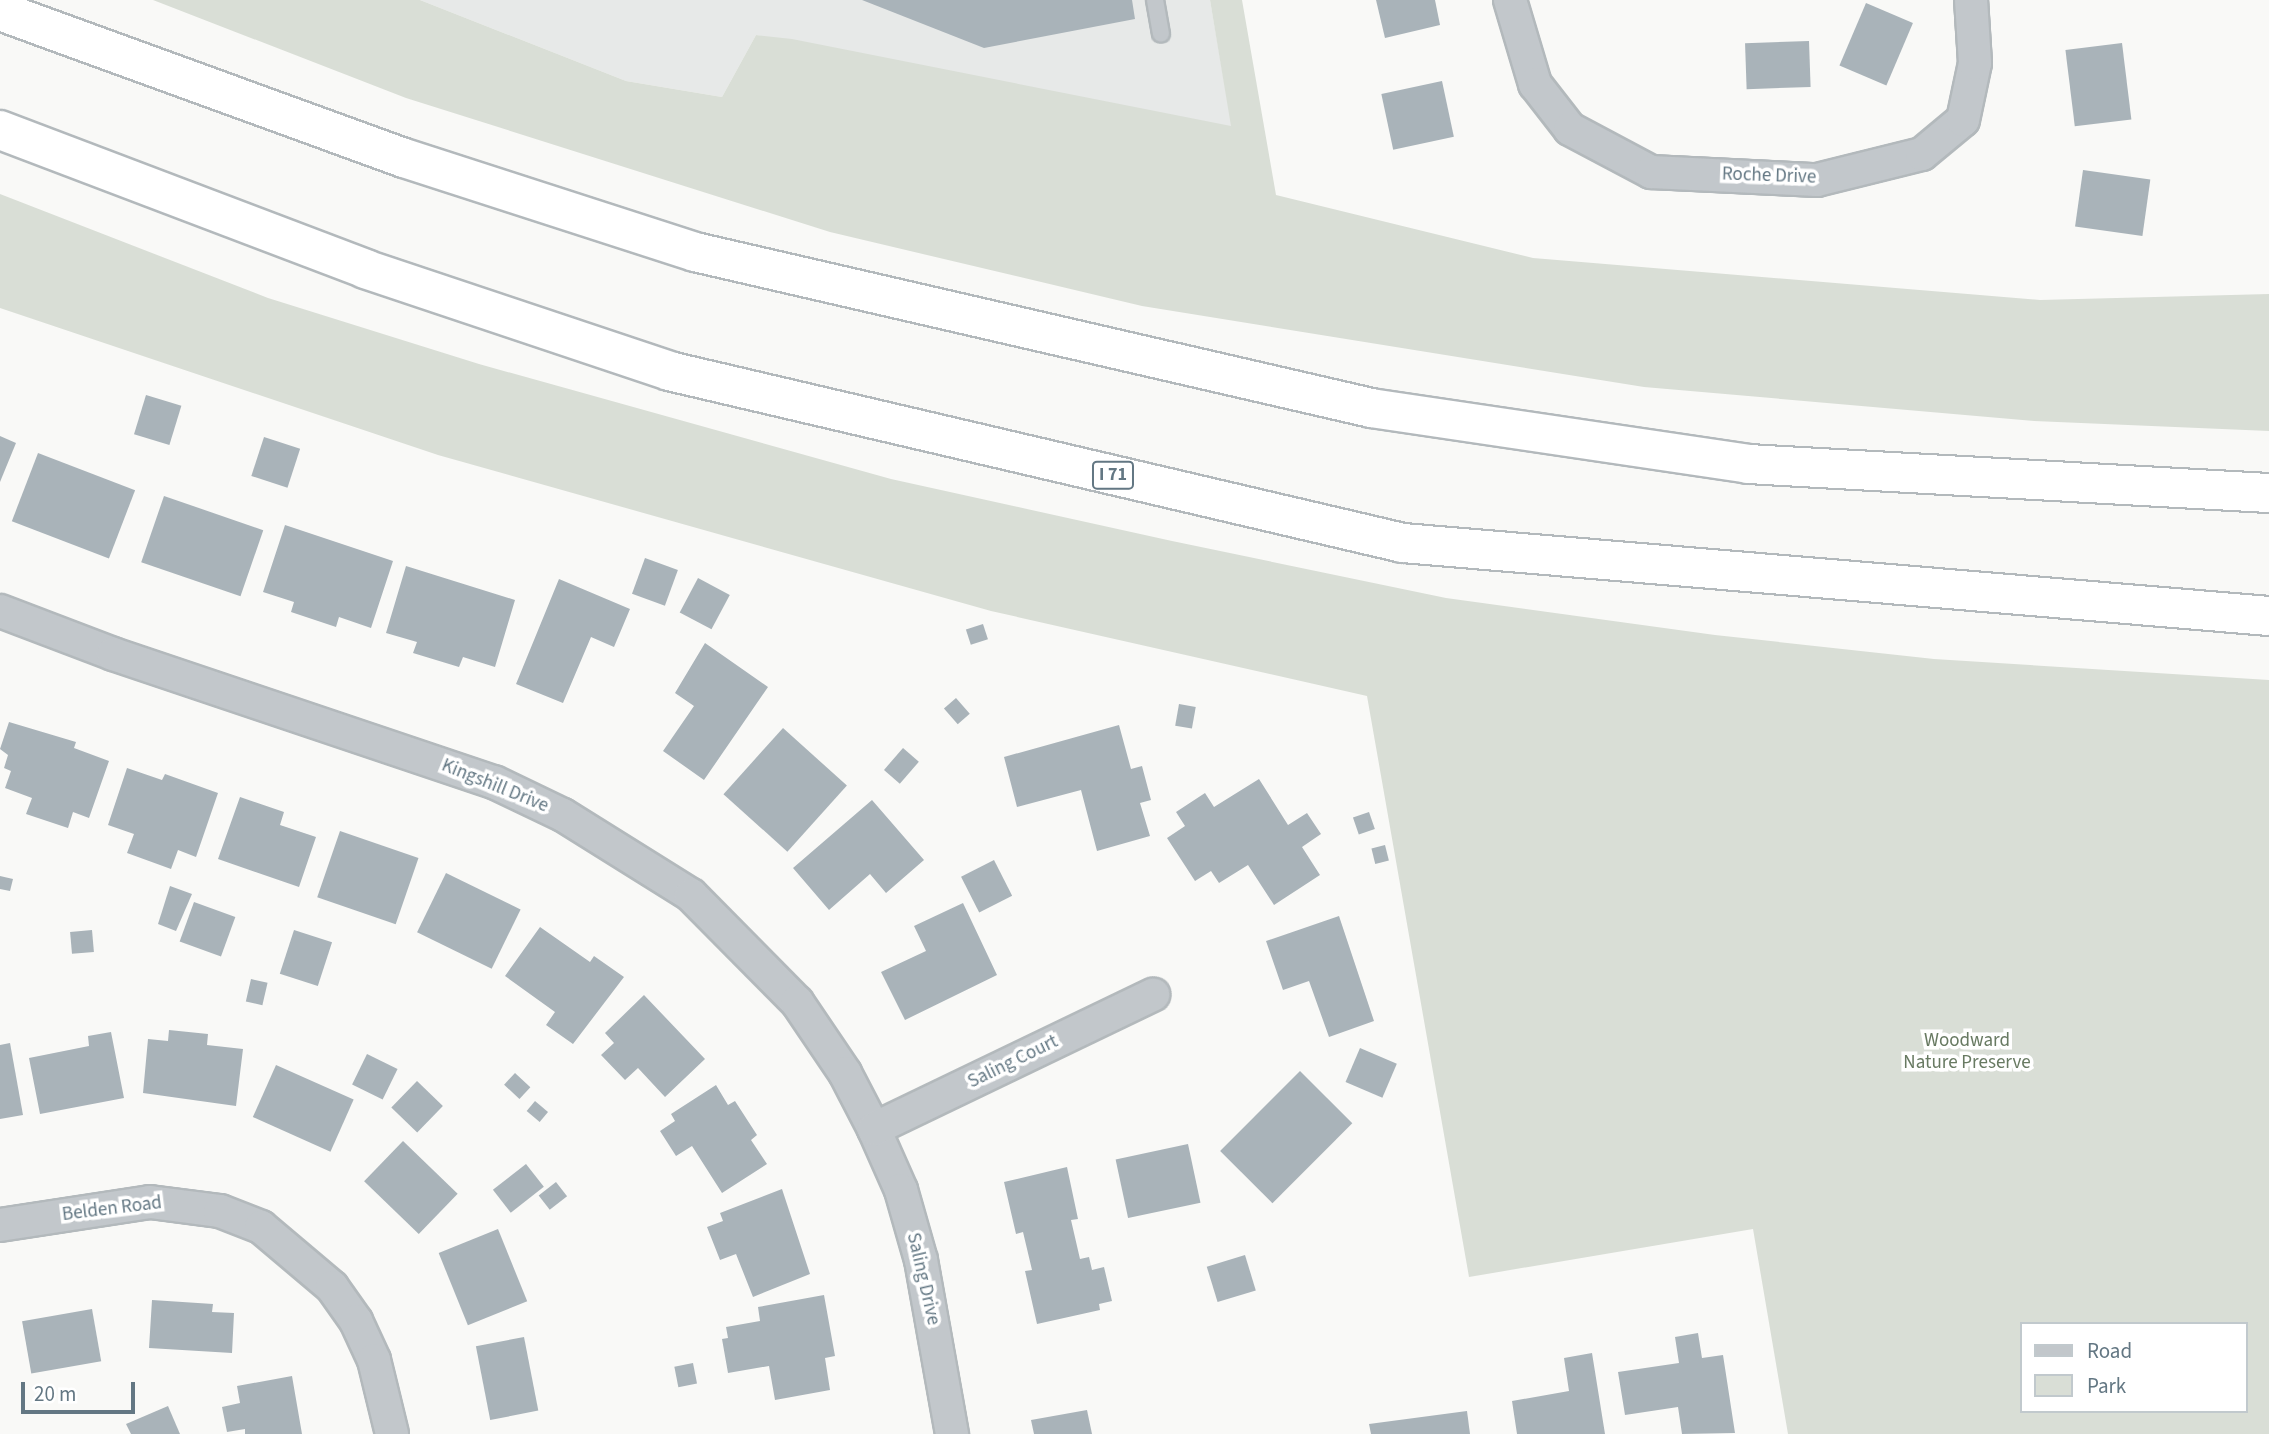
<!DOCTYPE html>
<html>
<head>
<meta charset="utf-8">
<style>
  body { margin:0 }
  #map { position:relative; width:2269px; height:1434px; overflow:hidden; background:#f9f9f7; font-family:"Source Sans 3",sans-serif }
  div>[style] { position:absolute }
  .built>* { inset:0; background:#e7e9e8 }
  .green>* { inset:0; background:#d9ded6 }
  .building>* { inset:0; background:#a9b3b9; transform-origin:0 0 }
  .roads { filter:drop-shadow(2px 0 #b3b9bc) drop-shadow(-2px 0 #b3b9bc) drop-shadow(0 2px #b3b9bc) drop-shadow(0 -2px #b3b9bc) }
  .lane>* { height:16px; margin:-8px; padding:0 8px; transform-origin:8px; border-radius:8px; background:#c2c7cb }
  .street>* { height:32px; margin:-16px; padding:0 16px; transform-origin:16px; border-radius:16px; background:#c2c7cb }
  .highway>* { height:38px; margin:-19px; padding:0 19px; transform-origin:19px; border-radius:19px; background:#fff }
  span { translate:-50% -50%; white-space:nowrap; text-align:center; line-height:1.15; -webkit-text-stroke:7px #fff; paint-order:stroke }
  .shield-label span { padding:2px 5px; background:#fff; border:2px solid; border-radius:5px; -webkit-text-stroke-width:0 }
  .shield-label { font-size:18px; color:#637783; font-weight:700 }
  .street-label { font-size:19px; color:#637783 }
  .park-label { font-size:19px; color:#687a62 }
  .legend { position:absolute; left:2020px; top:1322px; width:228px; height:91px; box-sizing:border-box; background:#fff; border:2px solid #c1c9cd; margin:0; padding:9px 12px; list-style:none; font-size:21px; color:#637783 }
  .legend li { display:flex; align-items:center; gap:14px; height:35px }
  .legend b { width:35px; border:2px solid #c1c9cd }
  .scale { position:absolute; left:21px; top:1382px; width:114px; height:32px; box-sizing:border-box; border:4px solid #637783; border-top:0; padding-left:9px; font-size:21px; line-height:24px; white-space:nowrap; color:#637783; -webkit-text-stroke:5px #fff; paint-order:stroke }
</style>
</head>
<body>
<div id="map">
  <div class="built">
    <i style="clip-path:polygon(420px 0,1210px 0,1232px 127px,756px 35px,722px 97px,626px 81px)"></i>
  </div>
  <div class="green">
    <i style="clip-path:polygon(153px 0,420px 0,626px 81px,722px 97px,756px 35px,792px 39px,1231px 126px,1210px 0,1242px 0,1276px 195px,1533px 258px,2040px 300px,2269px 294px,2269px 431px,2034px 421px,1644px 387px,1142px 306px,830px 232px,406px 98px)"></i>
    <i style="clip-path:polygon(evenodd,0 194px,268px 298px,479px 364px,891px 479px,1172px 541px,1446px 598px,1715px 635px,1934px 659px,2269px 680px,2269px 1434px,1788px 1434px,1753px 1229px,1469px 1277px,1367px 696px,991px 611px,438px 455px,0 308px,0 194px,2022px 1324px,2246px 1324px,2246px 1411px,2022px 1411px,2022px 1324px)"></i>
  </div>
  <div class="building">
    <i style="clip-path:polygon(862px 0,1132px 0,1135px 19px,984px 48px)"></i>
    <i style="clip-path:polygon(1376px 0,1435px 0,1440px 25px,1385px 38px)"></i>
    <i style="left:1866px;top:3px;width:51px;height:68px;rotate:23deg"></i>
    <i style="left:1809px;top:41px;width:46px;height:64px;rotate:88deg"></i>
    <i style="left:2122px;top:43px;width:77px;height:57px;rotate:83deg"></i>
    <i style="left:1442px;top:81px;width:57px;height:62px;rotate:78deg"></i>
    <i style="left:2083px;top:170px;width:68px;height:57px;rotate:8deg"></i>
    <i style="left:146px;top:395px;width:37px;height:41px;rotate:17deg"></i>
    <i style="clip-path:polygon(0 436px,16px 443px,0 482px)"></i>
    <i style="left:264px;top:437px;width:38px;height:41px;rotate:18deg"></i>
    <i style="left:38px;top:453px;width:104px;height:73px;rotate:21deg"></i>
    <i style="left:164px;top:496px;width:105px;height:70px;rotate:19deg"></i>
    <i style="clip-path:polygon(285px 525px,393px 561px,371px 628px,339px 617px,336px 627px,291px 612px,294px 602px,263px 592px)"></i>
    <i style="left:645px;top:558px;width:35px;height:38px;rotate:20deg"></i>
    <i style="clip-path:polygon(406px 566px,515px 600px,495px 667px,463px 657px,459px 667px,413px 653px,417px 642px,386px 633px)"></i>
    <i style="left:698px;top:578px;width:36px;height:39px;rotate:28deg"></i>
    <i style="clip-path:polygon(559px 579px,630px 609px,614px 647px,591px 637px,563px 703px,516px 684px)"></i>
    <i style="left:983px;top:624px;width:16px;height:18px;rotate:72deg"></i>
    <i style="clip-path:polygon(705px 643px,768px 687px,704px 780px,663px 751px,694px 706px,675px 693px)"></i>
    <i style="left:956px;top:698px;width:21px;height:16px;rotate:49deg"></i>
    <i style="left:1179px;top:704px;width:17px;height:22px;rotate:10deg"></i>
    <i style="clip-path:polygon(9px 722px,76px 742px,74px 748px,109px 761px,89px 818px,73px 812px,68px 828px,26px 814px,32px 798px,5px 788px,11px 771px,4px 768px,8px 755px,0 749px)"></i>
    <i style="clip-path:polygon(1119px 725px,1131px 769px,1142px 766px,1151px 800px,1140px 803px,1150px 836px,1097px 851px,1081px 790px,1017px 807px,1004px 757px)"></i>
    <i style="left:783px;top:728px;width:86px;height:89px;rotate:42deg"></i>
    <i style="left:903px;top:748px;width:21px;height:29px;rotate:41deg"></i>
    <i style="clip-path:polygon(127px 768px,162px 780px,165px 774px,218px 793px,196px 857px,178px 850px,171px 869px,127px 853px,134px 834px,108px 825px)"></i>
    <i style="clip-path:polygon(1259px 779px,1288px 825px,1307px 813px,1321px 834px,1302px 847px,1320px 875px,1274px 905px,1248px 865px,1219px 883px,1211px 871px,1195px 881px,1167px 838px,1185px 826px,1176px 812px,1205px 793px,1214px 807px)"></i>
    <i style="clip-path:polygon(240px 797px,284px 812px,280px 825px,316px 837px,299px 887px,218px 859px)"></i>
    <i style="clip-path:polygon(872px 800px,924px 860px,886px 893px,870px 874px,829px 910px,793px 868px)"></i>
    <i style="left:1369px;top:812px;width:18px;height:17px;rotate:71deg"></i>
    <i style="left:340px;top:831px;width:83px;height:70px;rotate:19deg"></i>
    <i style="left:1385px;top:845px;width:16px;height:14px;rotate:76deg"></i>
    <i style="left:994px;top:860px;width:40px;height:37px;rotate:63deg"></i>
    <i style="left:446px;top:873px;width:83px;height:66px;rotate:26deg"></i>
    <i style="clip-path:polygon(0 876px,13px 879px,10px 891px,0 889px)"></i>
    <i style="clip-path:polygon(170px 886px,192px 894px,176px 931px,158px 924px)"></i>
    <i style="left:194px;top:902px;width:44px;height:42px;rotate:20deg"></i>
    <i style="clip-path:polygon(963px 903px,997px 975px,905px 1020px,881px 972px,926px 951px,914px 926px)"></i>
    <i style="clip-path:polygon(1339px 916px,1374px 1021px,1329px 1037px,1309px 981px,1283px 990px,1266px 941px)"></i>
    <i style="clip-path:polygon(540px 927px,590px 962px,594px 956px,624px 977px,573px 1044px,546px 1025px,555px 1012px,505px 976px)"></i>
    <i style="left:92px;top:930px;width:22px;height:22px;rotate:85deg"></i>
    <i style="left:294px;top:930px;width:40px;height:46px;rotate:18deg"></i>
    <i style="left:251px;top:979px;width:17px;height:23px;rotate:13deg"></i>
    <i style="clip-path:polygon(644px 995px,705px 1059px,665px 1097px,638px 1068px,625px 1080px,601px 1055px,614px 1043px,605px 1033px)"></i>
    <i style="clip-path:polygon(169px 1030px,208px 1034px,207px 1045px,243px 1049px,236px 1106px,143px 1093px,148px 1039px,168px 1041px)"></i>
    <i style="clip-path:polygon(111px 1032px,124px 1098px,40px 1114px,29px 1058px,89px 1046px,88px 1036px)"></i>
    <i style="clip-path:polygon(10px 1043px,23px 1115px,0 1119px,0 1045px)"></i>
    <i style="left:1360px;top:1048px;width:40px;height:37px;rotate:23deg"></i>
    <i style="left:367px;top:1054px;width:34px;height:34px;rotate:26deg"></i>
    <i style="left:276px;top:1065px;width:85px;height:57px;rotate:24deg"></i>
    <i style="left:1300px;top:1071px;width:74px;height:113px;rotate:45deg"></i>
    <i style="left:515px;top:1073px;width:21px;height:16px;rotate:43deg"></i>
    <i style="left:417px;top:1081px;width:36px;height:37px;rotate:44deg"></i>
    <i style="clip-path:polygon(716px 1085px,728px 1105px,735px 1101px,757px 1135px,751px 1140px,767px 1164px,722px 1193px,692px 1146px,676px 1156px,660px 1131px,675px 1121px,671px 1114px)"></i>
    <i style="left:535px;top:1101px;width:17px;height:13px;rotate:40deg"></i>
    <i style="left:403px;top:1141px;width:76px;height:56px;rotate:44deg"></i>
    <i style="left:1188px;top:1144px;width:60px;height:74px;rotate:78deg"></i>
    <i style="left:526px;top:1164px;width:29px;height:42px;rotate:52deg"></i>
    <i style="clip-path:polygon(1067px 1167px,1078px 1219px,1071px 1220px,1080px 1259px,1089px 1257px,1092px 1270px,1104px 1267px,1112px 1301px,1099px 1304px,1100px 1310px,1037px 1324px,1025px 1271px,1032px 1270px,1023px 1232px,1016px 1234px,1004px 1182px)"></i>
    <i style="left:556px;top:1182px;width:18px;height:22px;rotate:52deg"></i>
    <i style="clip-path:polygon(782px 1189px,810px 1274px,753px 1297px,736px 1254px,720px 1260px,707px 1227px,723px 1221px,720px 1213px)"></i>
    <i style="left:498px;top:1229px;width:78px;height:64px;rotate:68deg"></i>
    <i style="left:1245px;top:1255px;width:37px;height:40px;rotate:73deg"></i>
    <i style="clip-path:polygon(824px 1295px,835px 1356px,825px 1358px,830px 1390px,775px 1400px,769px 1366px,728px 1373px,722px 1339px,728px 1338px,726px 1327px,760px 1321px,758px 1307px)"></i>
    <i style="clip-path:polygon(152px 1300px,213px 1304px,212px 1312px,234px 1313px,232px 1353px,149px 1348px)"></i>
    <i style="left:92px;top:1309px;width:53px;height:71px;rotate:80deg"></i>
    <i style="clip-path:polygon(1698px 1333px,1702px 1358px,1723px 1355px,1735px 1433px,1682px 1434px,1678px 1407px,1625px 1415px,1618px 1372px,1679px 1363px,1675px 1337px)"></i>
    <i style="left:524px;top:1337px;width:75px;height:49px;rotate:79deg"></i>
    <i style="clip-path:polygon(1592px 1353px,1605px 1434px,1517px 1434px,1512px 1401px,1569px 1391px,1564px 1358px)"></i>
    <i style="left:693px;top:1363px;width:21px;height:19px;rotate:79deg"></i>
    <i style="clip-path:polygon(292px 1376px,302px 1434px,245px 1434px,245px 1429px,227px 1432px,222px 1407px,240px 1403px,237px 1386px)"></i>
    <i style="clip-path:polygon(168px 1406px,180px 1434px,131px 1434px,126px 1424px)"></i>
    <i style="clip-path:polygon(1087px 1410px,1092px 1434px,1034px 1434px,1031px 1420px)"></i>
    <i style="clip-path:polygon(1467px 1411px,1470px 1434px,1371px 1434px,1369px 1424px)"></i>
  </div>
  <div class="roads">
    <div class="lane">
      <i style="left:1155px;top:0;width:34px;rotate:80deg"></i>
    </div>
    <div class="street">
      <i style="left:1510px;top:0;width:88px;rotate:73.4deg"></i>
      <i style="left:1535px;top:84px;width:57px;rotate:52.1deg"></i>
      <i style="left:1570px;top:129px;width:92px;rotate:28deg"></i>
      <i style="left:1651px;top:172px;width:166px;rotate:2.8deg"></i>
      <i style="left:1817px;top:180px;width:108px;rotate:-13.9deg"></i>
      <i style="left:1922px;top:154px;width:53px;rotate:-39.7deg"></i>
      <i style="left:1963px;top:120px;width:58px;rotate:-78.1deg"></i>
      <i style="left:1975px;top:63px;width:63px;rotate:-93.6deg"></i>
      <i style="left:0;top:611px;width:121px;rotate:20.8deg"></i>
      <i style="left:113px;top:654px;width:402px;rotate:18.6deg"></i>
      <i style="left:494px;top:782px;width:76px;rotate:25.6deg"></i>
      <i style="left:563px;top:815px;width:151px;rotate:32deg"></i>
      <i style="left:691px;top:895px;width:151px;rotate:45.3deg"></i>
      <i style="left:797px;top:1002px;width:86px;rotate:55.9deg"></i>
      <i style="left:845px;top:1073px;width:63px;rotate:62.6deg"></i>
      <i style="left:874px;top:1129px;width:67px;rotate:66.1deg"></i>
      <i style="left:901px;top:1190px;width:73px;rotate:74.1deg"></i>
      <i style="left:921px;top:1260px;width:177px;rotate:79.9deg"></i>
      <i style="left:874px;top:1129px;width:310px;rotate:-25.7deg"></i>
      <i style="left:0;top:1225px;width:152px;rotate:-8.7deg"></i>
      <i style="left:150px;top:1202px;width:71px;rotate:7.3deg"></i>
      <i style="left:220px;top:1211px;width:44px;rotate:21.3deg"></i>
      <i style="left:261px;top:1227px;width:93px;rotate:40.2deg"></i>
      <i style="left:332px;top:1287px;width:42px;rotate:54.8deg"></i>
      <i style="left:356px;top:1321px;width:43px;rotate:65.2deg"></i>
      <i style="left:374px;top:1360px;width:76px;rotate:76.3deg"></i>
    </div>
    <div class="highway">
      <i style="left:0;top:11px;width:430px;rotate:20deg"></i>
      <i style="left:404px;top:158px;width:306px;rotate:17.9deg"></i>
      <i style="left:695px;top:252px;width:694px;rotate:12.99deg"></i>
      <i style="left:1371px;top:408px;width:381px;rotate:8.4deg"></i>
      <i style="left:1748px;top:464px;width:522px;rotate:3.19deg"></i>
      <i style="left:0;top:130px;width:391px;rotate:20.8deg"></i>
      <i style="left:365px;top:269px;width:321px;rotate:18.5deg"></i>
      <i style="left:669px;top:371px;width:754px;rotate:13.19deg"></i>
      <i style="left:1403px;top:543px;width:869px;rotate:4.82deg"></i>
    </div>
  </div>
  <div class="shield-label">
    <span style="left:1113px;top:475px">I 71</span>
  </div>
  <div class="street-label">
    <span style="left:1769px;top:176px;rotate:2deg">Roche Drive</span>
    <span style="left:495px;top:786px;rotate:22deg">Kingshill Drive</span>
    <span style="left:1013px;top:1062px;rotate:-26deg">Saling Court</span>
    <span style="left:112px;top:1209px;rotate:-7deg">Belden Road</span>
    <span style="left:923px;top:1279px;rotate:77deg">Saling Drive</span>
  </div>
  <div class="park-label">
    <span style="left:1967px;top:1052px">Woodward<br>Nature Preserve</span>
  </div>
  <ul class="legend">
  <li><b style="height:9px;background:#c2c7cb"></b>Road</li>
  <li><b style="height:19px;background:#d9ded6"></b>Park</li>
  </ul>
  <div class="scale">20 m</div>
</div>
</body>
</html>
